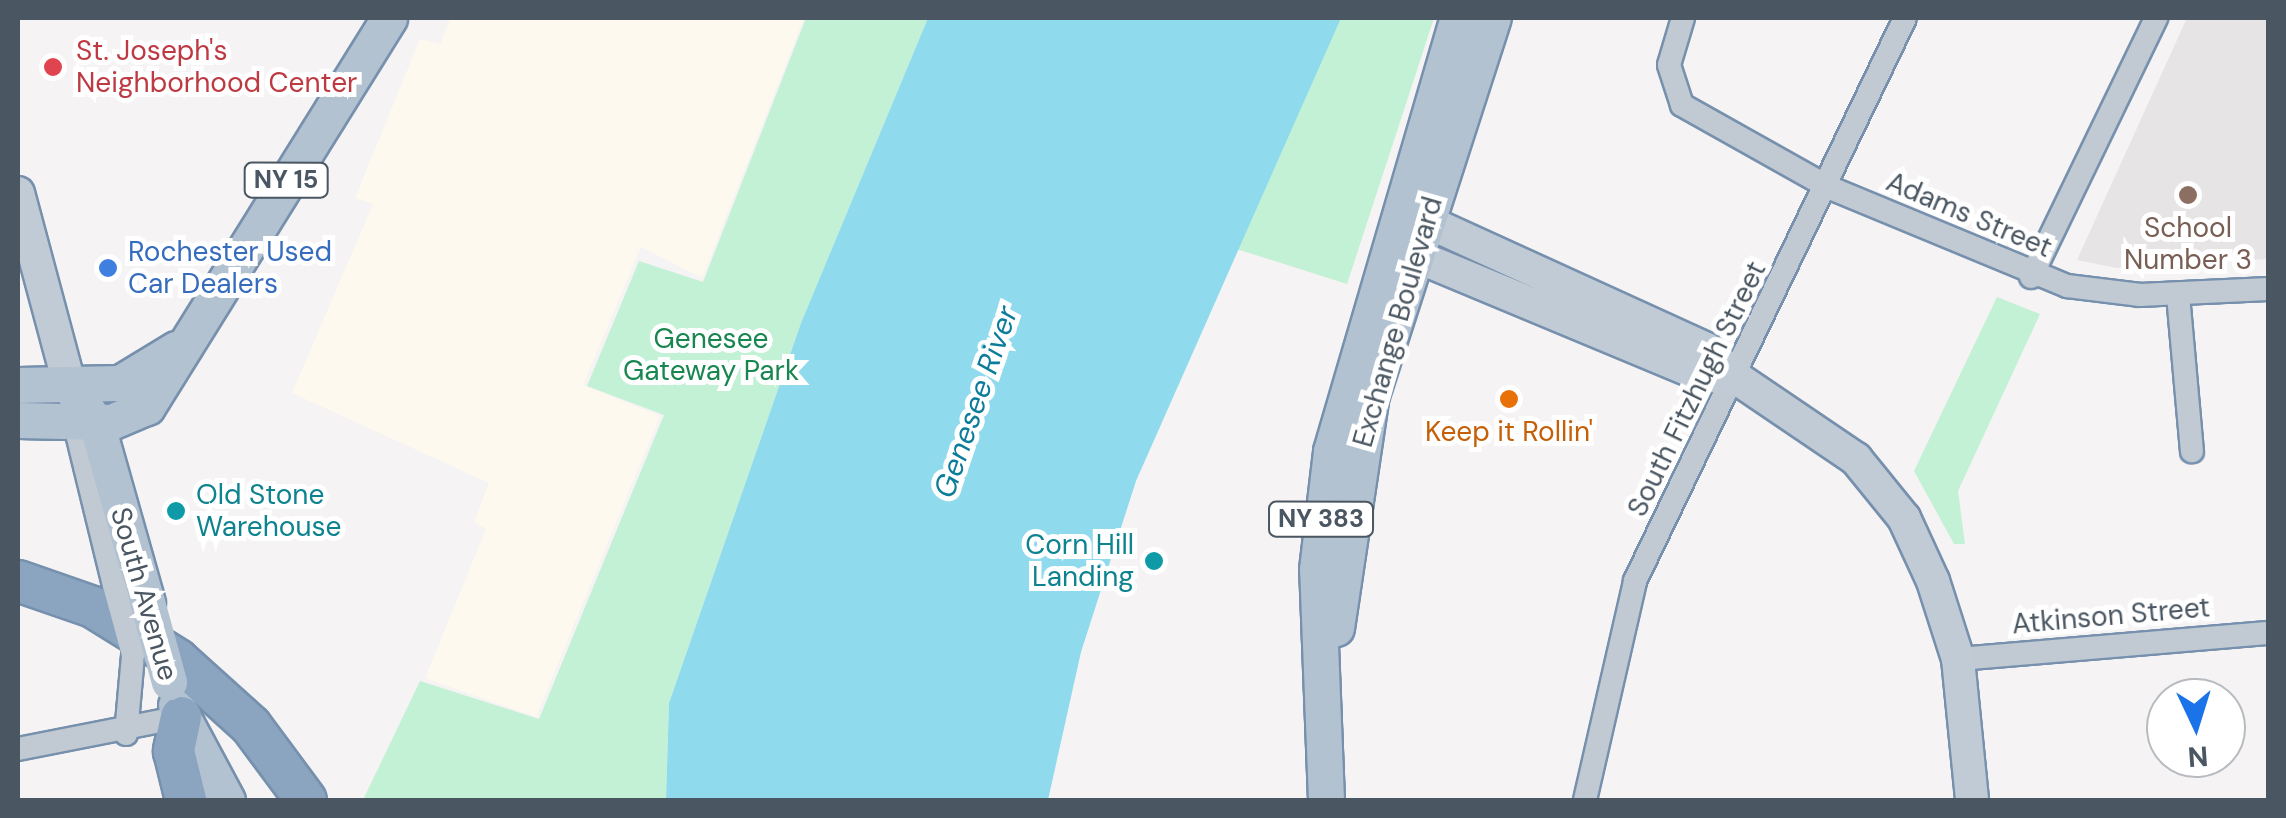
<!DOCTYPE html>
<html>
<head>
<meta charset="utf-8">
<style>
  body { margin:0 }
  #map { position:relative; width:2286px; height:818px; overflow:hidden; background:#f5f3f3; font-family:"DM Sans",sans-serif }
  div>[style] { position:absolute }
  .commercial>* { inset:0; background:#fdf9ef }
  .education>* { inset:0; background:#e6e4e5 }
  .green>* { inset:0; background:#c3f1d5 }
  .water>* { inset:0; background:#90daee }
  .roads { filter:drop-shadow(2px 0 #7690ad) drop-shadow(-2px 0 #7690ad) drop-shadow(0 2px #7690ad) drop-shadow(0 -2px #7690ad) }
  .minor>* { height:22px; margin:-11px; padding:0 11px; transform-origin:11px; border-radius:11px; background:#c1cad2 }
  .secondary>* { height:32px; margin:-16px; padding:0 16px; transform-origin:16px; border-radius:16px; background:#c1cbd6 }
  .primary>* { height:35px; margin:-17.5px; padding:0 17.5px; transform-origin:17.5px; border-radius:17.5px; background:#b3c2d1 }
  .motorway>* { height:40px; margin:-20px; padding:0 20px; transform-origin:20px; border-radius:20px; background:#8ba5c1 }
  .minor-bridge>* { height:22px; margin:-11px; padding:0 11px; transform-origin:11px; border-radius:11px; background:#c1cad2 }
  .primary-bridge>* { height:35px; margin:-17.5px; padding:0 17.5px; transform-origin:17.5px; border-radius:17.5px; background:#b3c2d1 }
  .dots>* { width:28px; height:28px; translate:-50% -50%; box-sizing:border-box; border:5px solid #fff; border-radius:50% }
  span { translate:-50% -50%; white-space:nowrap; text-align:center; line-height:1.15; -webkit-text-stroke:10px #fff; paint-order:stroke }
  .shield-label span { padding:2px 8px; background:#fff; border:2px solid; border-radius:8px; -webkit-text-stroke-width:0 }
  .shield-label { font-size:25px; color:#4a5661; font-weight:700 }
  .health-label { font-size:28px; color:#be3a42 }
  .left { translate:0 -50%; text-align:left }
  .street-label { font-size:28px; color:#4a5661 }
  .education-label { font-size:28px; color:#785e54 }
  .shop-label { font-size:28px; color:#366cbe }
  .park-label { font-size:28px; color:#17864f }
  .food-label { font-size:28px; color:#c56008 }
  .culture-label { font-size:28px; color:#0d838f }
  .right { translate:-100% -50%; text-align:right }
  .water-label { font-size:30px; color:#0c7c9b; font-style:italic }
  .frame { position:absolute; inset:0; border:20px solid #4a5661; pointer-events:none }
  .north { position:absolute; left:2146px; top:678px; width:100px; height:100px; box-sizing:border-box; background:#fff; border:2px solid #b7bbc0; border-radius:50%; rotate:176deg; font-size:28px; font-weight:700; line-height:40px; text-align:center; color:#4a5661 }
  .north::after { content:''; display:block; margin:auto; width:35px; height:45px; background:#1a73e8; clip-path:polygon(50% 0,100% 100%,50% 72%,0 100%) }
</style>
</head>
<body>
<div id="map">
  <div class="commercial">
    <i style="clip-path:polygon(451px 18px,804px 18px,702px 278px,641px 247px,583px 385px,660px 416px,536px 717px,425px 678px,486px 529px,474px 522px,489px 483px,292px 393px,373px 204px,355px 198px,420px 39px,440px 44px)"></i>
  </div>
  <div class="education">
    <i style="clip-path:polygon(2187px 18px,2268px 18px,2268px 259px,2117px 268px,2077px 260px)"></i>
  </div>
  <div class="green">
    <i style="clip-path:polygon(806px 18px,928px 18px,801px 323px,669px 703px,666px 800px,363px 800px,420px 681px,539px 719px,664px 415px,587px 386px,639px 261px,703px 282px)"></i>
    <i style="clip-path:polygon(1330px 18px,1434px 18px,1347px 284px,1227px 246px)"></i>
    <i style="clip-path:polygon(1997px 297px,2040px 314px,1958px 491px,1965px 544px,1954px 544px,1914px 471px)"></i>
  </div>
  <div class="water">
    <i style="clip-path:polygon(928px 18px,1341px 18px,1136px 481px,1081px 652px,1048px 800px,666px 800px,669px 703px,801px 323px)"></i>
  </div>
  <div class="roads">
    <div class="minor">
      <i style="left:1683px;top:18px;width:49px;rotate:106.6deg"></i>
      <i style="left:1669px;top:65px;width:42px;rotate:72deg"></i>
      <i style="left:1682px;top:105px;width:167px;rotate:29.3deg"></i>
      <i style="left:1828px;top:187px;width:259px;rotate:22.5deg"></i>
      <i style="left:2067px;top:286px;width:74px;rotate:7deg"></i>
      <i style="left:2140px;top:295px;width:128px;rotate:-2.7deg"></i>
      <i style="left:2031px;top:277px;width:288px;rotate:-64.2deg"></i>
      <i style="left:2178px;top:295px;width:157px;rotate:84.9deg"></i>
      <i style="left:71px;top:409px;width:181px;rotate:76.3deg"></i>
      <i style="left:1958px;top:659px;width:311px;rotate:-4.8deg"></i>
      <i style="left:126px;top:734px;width:79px;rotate:-84.9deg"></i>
      <i style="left:18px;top:749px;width:166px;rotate:-11.1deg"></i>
      <i style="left:1585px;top:800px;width:225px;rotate:-77.1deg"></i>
      <i style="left:1635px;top:581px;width:624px;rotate:-64.38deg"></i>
    </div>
    <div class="secondary">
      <i style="left:18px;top:193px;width:201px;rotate:75deg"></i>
      <i style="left:1406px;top:212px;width:330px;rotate:24.5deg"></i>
      <i style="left:1706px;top:349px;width:44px;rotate:43.2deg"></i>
      <i style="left:1392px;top:246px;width:336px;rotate:22.6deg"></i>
      <i style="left:1702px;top:375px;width:36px;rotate:6deg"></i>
      <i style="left:1738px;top:379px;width:143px;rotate:34.1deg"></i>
      <i style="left:1856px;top:459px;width:76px;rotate:50.9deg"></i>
      <i style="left:1904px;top:518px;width:69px;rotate:65.3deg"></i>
      <i style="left:1933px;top:581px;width:82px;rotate:72.2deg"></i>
      <i style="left:1958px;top:659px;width:142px;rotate:84.3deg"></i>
    </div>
    <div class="primary">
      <i style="left:18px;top:385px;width:102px;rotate:-1.1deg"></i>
      <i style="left:120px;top:383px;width:66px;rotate:-31.3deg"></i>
      <i style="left:70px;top:387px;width:44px;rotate:53.4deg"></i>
      <i style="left:96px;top:422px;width:187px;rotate:74.2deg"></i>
      <i style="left:18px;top:420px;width:93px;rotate:1.2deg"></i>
      <i style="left:111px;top:422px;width:39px;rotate:-23deg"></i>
      <i style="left:147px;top:407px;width:458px;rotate:-58.1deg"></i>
      <i style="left:1336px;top:628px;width:236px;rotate:-81.5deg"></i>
      <i style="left:1371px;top:395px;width:396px;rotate:-72.1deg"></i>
      <i style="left:176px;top:705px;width:108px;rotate:61.8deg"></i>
      <i style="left:1326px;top:800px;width:231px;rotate:-92.2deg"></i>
      <i style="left:1317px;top:569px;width:119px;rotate:-83.2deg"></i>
      <i style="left:1331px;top:451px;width:451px;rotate:-73.7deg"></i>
    </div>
    <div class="motorway">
      <i style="left:18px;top:581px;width:79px;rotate:19.1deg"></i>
      <i style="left:93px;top:607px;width:100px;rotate:31.9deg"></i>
      <i style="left:178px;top:660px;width:98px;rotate:42.1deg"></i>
      <i style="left:251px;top:726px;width:92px;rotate:53.4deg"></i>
      <i style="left:181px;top:717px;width:35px;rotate:102deg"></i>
      <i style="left:174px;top:751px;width:50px;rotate:76.2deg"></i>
    </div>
  </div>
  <div class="minor-bridge">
    <i style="left:114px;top:585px;width:73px;rotate:74.8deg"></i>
  </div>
  <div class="primary-bridge">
    <i style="left:147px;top:602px;width:83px;rotate:74.6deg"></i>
  </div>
  <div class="dots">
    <i style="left:53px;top:67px;background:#e0444e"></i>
    <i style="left:2188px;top:195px;background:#8d6e63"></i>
    <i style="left:108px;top:268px;background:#3f7fe0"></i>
    <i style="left:1509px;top:399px;background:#e8710a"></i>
    <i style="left:176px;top:511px;background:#0f9aa8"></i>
    <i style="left:1154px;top:561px;background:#0f9aa8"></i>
  </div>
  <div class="shield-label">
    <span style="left:286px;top:180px">NY 15</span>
    <span style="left:1321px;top:519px">NY 383</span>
  </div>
  <div class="health-label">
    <span class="left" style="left:76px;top:67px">St. Joseph's<br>Neighborhood Center</span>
  </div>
  <div class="street-label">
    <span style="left:1969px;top:215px;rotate:23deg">Adams Street</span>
    <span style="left:1398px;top:322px;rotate:-74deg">Exchange Boulevard</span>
    <span style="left:1697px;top:389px;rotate:-64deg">South Fitzhugh Street</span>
    <span style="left:144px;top:594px;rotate:74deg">South Avenue</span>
    <span style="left:2111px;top:616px;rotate:-5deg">Atkinson Street</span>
  </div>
  <div class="education-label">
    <span style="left:2188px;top:244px">School<br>Number 3</span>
  </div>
  <div class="shop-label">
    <span class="left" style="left:128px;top:268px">Rochester Used<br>Car Dealers</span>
  </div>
  <div class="park-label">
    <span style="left:711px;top:355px">Genesee<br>Gateway Park</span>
  </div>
  <div class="food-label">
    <span style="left:1509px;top:432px">Keep it Rollin'</span>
  </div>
  <div class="culture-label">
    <span class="left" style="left:196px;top:511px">Old Stone<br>Warehouse</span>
    <span class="right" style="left:1134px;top:561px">Corn Hill<br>Landing</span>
  </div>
  <div class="water-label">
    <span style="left:976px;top:402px;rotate:-71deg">Genesee River</span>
  </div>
  <div class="frame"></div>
  <div class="north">N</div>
</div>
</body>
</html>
